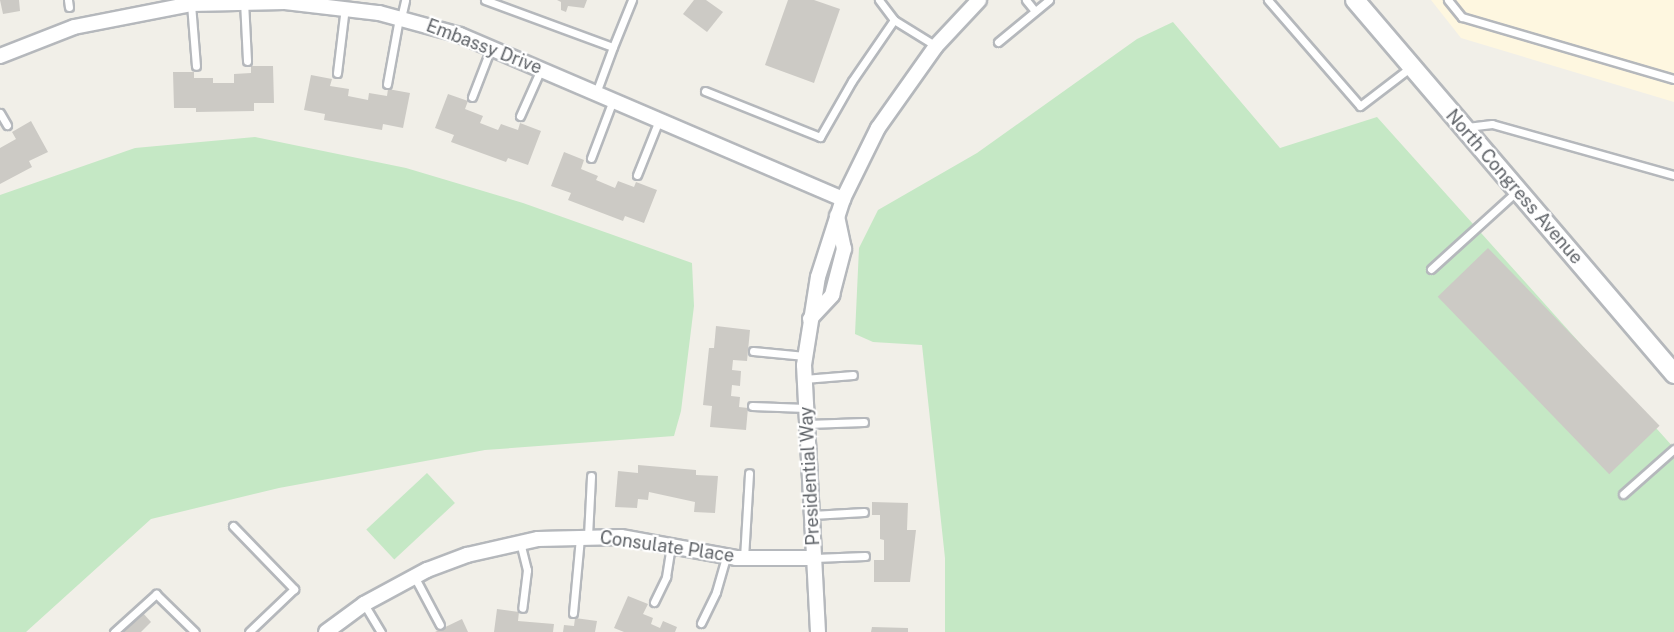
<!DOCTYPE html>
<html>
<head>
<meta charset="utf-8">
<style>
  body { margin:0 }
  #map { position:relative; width:1674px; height:632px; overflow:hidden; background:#f1efe8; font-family:"Public Sans",sans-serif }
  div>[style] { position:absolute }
  .commercial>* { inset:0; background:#fef7e0 }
  .green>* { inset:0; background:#c5e8c5; transform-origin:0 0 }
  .building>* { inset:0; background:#cccac5; transform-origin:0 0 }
  .roads { filter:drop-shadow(2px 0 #b5b8bc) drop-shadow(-2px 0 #b5b8bc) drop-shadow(0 2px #b5b8bc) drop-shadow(0 -2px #b5b8bc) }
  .service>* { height:7px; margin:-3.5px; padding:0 3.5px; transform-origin:3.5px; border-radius:3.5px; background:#fff }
  .minor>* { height:14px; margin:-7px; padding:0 7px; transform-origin:7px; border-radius:7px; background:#fff }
  .tertiary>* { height:18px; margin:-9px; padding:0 9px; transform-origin:9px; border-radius:9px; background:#fff }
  span { translate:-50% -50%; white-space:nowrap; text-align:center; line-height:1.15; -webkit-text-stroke:4.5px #fff; paint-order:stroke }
  .street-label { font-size:18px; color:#5f6368 }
</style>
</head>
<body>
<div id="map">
  <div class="commercial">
    <i style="clip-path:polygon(1431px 0,1674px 0,1674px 102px,1461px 38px)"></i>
  </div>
  <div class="green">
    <i style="clip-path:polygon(1173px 22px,1280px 148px,1377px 117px,1674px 448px,1674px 632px,945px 632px,945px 558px,922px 345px,873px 342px,855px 334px,859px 248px,878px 210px,977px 153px,1137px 39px)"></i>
    <i style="clip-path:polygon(255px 137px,406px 168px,523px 203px,692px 263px,694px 306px,681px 411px,674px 436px,485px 450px,279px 488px,151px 519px,26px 632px,0 632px,0 195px,135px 148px)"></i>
    <i style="left:427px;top:473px;width:41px;height:83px;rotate:47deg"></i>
  </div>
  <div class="building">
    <i style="clip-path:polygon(0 0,19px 0,20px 11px,3px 14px)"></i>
    <i style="clip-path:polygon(557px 0,587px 0,584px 8px,568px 6px,566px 12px,561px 10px,561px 2px)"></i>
    <i style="clip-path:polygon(694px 0,706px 0,723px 12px,707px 32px,683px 14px)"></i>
    <i style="clip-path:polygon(788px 0,814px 0,840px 9px,814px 83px,765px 65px)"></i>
    <i style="clip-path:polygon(251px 66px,273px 66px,274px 103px,254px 103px,254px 111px,196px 112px,196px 108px,174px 108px,173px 72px,194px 72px,194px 78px,213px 78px,213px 83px,234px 83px,234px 74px,251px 73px)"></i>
    <i style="clip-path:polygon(311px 75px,332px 79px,330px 86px,349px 89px,348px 96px,368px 100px,369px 93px,387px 96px,388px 89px,410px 93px,403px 128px,383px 124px,382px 130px,324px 120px,325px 114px,304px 110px)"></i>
    <i style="clip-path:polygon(448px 94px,468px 101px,465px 109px,483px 116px,480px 123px,498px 130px,501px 124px,518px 130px,520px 123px,541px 131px,528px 165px,508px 158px,506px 162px,451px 142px,454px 135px,435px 128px)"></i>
    <i style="clip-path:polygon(31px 121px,48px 152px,29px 161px,32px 167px,0 184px,0 148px,16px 139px,12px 132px)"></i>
    <i style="clip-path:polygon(564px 152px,584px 160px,581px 169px,598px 176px,596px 180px,615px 188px,618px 181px,634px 187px,636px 182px,657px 190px,644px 223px,625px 216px,623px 221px,568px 200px,571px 193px,551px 186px)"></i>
    <i style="left:1488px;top:248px;width:247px;height:70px;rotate:46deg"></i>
    <i style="clip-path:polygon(716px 326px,750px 330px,747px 361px,733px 360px,732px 370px,741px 371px,740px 386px,732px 385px,731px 396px,740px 397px,739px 407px,748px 408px,746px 430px,710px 427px,712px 406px,703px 405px,709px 348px,714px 348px)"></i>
    <i style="clip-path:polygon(638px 465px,696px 470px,696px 475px,718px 476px,715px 513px,694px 512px,695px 502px,649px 492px,648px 500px,638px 499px,637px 508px,615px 507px,618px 471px,638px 473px)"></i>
    <i style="clip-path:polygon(872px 502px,908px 503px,907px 530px,916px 530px,910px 582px,874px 582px,874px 560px,884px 560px,884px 540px,880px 539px,880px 515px,872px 515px)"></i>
    <i style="clip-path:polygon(628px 596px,648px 604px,643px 614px,653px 618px,651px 624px,660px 628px,663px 621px,677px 627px,675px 632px,624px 632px,614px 628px)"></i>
    <i style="clip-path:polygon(497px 609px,519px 612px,518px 621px,554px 624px,553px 632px,494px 632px)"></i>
    <i style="clip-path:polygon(142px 612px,151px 622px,141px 632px,122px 632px)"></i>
    <i style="clip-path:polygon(575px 618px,597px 621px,595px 632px,563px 632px,564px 625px,574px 626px)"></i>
    <i style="clip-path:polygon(462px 619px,468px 632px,435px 632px)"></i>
    <i style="clip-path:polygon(872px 627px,908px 628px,908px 632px,871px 632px)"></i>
  </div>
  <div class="roads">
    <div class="service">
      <i style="left:68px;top:0;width:7px;rotate:82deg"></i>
      <i style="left:485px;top:0;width:136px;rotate:20.2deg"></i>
      <i style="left:613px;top:47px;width:49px;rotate:110.3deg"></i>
      <i style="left:879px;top:0;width:25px;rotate:53deg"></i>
      <i style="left:1026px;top:0;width:14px;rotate:51deg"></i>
      <i style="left:1268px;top:0;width:140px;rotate:49deg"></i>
      <i style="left:1360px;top:106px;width:64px;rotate:-37.4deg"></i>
      <i style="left:1448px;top:0;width:22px;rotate:51deg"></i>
      <i style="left:1462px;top:17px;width:221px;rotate:16.3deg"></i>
      <i style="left:244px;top:1px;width:60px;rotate:87.1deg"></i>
      <i style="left:191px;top:4px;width:62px;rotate:85.4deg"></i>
      <i style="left:401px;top:18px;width:18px;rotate:-77deg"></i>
      <i style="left:998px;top:42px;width:66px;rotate:-39.5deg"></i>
      <i style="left:613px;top:47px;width:51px;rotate:-68deg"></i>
      <i style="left:337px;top:73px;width:66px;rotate:-83.1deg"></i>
      <i style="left:387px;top:84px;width:67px;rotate:-79.7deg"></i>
      <i style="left:705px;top:91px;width:124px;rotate:21.8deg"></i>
      <i style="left:820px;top:137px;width:64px;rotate:-60.3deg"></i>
      <i style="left:852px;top:81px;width:74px;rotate:-55.5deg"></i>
      <i style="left:894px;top:20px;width:49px;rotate:31.8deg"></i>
      <i style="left:472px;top:97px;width:53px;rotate:-68.8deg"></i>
      <i style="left:0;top:113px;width:14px;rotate:60deg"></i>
      <i style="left:520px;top:116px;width:51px;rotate:-65.9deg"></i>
      <i style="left:1467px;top:127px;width:25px;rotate:-7deg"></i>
      <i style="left:1492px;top:124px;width:189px;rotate:15.7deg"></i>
      <i style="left:591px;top:158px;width:62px;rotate:-69.2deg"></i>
      <i style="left:637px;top:175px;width:59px;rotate:-68.2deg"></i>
      <i style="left:1431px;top:269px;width:115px;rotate:-42.2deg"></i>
      <i style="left:753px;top:351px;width:52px;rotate:5.5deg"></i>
      <i style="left:804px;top:379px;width:49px;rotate:-4.7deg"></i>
      <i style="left:752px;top:406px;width:54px;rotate:2.1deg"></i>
      <i style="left:807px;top:424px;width:57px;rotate:-2deg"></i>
      <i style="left:1623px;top:494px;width:68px;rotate:-41.4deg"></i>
      <i style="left:812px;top:515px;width:52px;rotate:-3.3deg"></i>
      <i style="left:233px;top:526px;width:88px;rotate:45.9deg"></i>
      <i style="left:294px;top:589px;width:62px;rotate:136.3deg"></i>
      <i style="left:588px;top:536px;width:60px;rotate:-87.1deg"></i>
      <i style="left:520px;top:542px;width:29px;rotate:76deg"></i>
      <i style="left:527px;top:570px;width:38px;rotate:97deg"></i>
      <i style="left:744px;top:558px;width:85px;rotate:-86.6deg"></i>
      <i style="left:814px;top:558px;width:51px;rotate:-2.2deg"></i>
      <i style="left:414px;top:576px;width:55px;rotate:62deg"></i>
      <i style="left:654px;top:602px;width:28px;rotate:-64deg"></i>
      <i style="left:666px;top:577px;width:32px;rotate:-81deg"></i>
      <i style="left:364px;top:604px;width:33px;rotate:59deg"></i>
      <i style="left:573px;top:613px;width:75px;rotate:-84.7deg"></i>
      <i style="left:701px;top:623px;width:34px;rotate:-64deg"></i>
      <i style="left:716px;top:592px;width:37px;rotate:-74deg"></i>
      <i style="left:114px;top:632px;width:57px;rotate:-42.1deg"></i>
      <i style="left:156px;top:594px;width:54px;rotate:44.3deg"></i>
    </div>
    <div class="minor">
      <i style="left:0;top:56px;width:79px;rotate:-21.4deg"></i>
      <i style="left:74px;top:27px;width:119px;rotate:-11.1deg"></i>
      <i style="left:191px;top:4px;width:94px;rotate:-1.2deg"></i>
      <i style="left:285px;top:2px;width:95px;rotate:6.7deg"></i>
      <i style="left:379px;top:13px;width:84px;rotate:15.2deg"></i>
      <i style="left:460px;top:35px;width:417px;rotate:23.2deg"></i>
      <i style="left:810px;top:319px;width:33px;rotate:-47deg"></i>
      <i style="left:832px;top:295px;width:48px;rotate:-75.4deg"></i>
      <i style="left:844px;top:249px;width:34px;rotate:-102deg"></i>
      <i style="left:326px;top:632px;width:47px;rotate:-36.4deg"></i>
      <i style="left:364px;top:604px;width:72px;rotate:-28.4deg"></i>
      <i style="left:427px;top:570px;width:43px;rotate:-20.6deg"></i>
      <i style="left:467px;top:555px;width:73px;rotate:-12.7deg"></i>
      <i style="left:538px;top:539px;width:83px;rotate:-1.4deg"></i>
      <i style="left:621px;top:537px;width:117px;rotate:10.3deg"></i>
      <i style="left:736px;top:558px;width:78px"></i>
      <i style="left:818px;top:632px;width:267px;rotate:-93deg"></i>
      <i style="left:804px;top:365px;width:89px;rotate:-81deg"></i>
      <i style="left:818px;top:277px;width:82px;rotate:-72.2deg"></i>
      <i style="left:843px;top:199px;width:79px;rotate:-63.8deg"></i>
      <i style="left:878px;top:128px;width:100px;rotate:-54.7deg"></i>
      <i style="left:936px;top:46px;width:63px;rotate:-46.9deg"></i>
    </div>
    <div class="tertiary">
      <i style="left:1355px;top:0;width:492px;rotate:49.5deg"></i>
    </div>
  </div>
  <div class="street-label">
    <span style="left:484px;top:47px;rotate:21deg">Embassy Drive</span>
    <span style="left:1514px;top:187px;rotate:49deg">North Congress Avenue</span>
    <span style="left:810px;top:476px;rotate:-93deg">Presidential Way</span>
    <span style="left:667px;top:547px;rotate:8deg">Consulate Place</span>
  </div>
</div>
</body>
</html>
